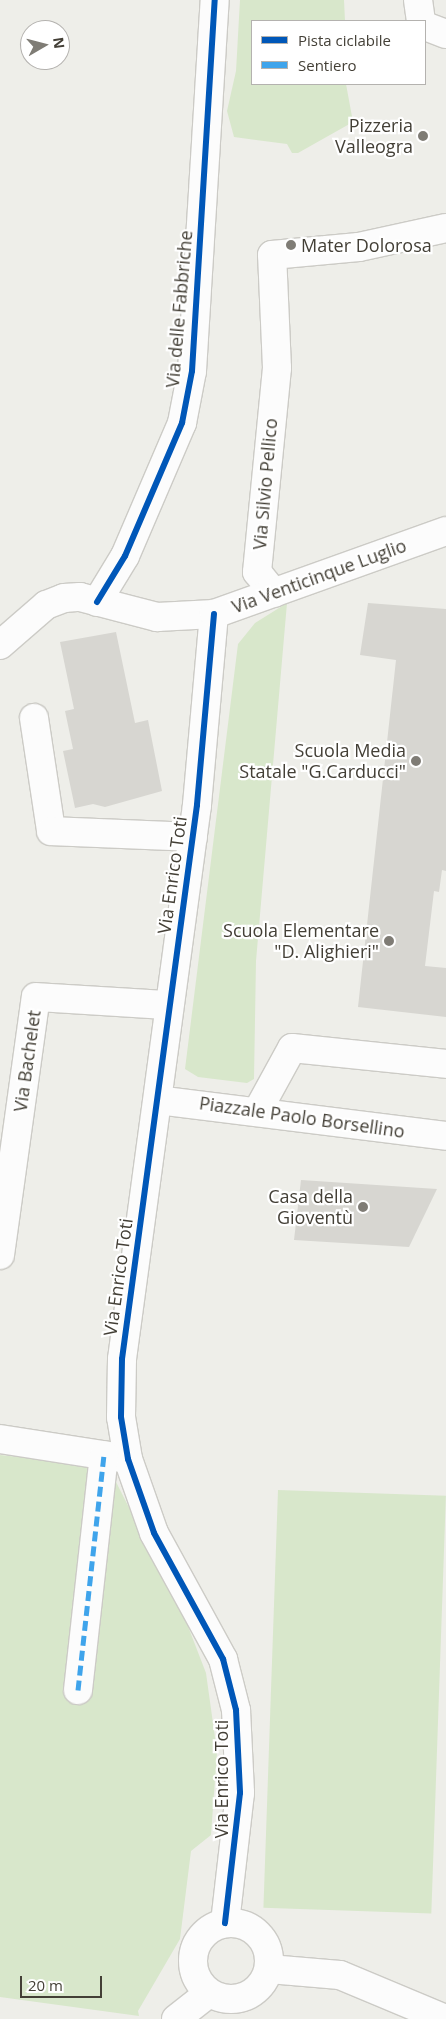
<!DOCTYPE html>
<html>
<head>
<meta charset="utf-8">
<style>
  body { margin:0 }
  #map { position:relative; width:446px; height:2019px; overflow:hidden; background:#eeeee9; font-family:"Open Sans",sans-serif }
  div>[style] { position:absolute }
  .green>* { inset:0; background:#d8e7cb; transform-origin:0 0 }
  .building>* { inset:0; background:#d7d6d1 }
  .roads { filter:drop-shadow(1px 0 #cccbc6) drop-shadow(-1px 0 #cccbc6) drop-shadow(0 1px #cccbc6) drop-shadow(0 -1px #cccbc6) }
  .minor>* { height:28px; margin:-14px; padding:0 14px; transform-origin:14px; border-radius:14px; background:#fcfcfc }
  .minor>.ring { margin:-14px; padding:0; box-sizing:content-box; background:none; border:28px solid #fcfcfc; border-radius:50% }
  .quiet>* { height:5px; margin-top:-2.5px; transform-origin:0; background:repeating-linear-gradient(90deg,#3fa4eb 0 10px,transparent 0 15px) }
  .cycleway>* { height:6px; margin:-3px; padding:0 3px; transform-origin:3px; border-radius:3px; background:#0057b8 }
  .dots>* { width:14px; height:14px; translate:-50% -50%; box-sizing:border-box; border:2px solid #fff; border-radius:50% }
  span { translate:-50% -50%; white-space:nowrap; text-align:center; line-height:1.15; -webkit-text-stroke:4.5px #fff; paint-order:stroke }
  .poi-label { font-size:18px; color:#433f36 }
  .right { translate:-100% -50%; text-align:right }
  .left { translate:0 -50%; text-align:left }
  .street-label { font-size:18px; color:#433f36 }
  .legend { position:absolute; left:251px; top:20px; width:175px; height:65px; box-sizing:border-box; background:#fff; border:1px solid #b4b2af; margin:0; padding:6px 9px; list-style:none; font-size:15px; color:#433f36 }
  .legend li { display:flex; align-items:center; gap:10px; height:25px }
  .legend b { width:25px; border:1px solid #b4b2af }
  .north { position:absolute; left:20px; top:20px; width:50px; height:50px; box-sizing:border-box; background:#fff; border:1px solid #b4b2af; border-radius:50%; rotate:82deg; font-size:14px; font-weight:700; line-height:20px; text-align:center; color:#433f36 }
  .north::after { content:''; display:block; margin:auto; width:18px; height:22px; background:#7f7c75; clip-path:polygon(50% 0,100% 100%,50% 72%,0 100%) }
  .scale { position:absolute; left:20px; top:1976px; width:82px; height:22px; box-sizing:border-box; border:2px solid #433f36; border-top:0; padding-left:6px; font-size:15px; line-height:18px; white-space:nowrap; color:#433f36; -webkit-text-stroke:4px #fff; paint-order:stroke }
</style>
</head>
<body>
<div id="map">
  <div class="green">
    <i style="clip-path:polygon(240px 0,344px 0,345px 21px,252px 21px,252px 84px,346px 84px,353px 122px,298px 153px,292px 153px,287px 144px,234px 137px,227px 111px,236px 71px)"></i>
    <i style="clip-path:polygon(287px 603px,256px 961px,254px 1079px,247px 1083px,198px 1077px,185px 1069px,238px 644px,255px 623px)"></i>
    <i style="clip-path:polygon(0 1455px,85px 1464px,115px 1480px,184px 1616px,206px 1673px,217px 1752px,211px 1835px,191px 1851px,180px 1939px,138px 2011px,139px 2016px,0 1997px)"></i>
    <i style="left:278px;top:1490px;width:168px;height:418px;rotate:2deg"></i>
  </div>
  <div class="building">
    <i style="clip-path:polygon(368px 603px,446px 609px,446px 871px,442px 870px,439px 892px,434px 891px,425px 966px,446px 968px,446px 1017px,358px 1007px,396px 660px,360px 655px)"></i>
    <i style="clip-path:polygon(116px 632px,135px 723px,148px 720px,162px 791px,105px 807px,93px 804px,75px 808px,63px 751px,73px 749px,65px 711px,74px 709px,60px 642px)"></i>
    <i style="clip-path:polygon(301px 1180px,437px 1189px,409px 1247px,294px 1240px)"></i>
  </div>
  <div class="roads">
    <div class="minor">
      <i style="left:418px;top:0;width:21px;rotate:82deg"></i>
      <i style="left:425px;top:26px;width:22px;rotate:21deg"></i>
      <i style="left:274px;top:593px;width:27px;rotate:-129deg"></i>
      <i style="left:257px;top:572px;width:205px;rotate:-84.4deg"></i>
      <i style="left:277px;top:368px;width:113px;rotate:-92.5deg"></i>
      <i style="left:272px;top:255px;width:87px;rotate:-5.3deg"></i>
      <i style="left:359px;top:247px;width:89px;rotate:-12.3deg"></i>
      <i style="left:97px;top:602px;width:54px;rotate:-58.7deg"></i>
      <i style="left:125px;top:556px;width:145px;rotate:-66.8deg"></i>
      <i style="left:182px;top:423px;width:53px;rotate:-79.1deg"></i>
      <i style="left:192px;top:371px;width:372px;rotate:-86.5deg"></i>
      <i style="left:214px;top:614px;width:192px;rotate:95.1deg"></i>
      <i style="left:197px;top:805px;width:559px;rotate:97.71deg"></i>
      <i style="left:122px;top:1359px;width:58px;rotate:91deg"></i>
      <i style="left:121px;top:1417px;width:43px;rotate:80.5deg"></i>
      <i style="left:128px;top:1459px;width:78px;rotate:70.6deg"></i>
      <i style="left:154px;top:1533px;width:144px;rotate:61.3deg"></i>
      <i style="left:223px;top:1659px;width:53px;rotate:75.7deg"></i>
      <i style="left:236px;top:1710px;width:83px;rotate:87.2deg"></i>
      <i style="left:240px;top:1793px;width:131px;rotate:96.6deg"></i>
      <i style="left:0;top:645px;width:61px;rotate:-41deg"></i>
      <i style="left:46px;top:605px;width:19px;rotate:-21deg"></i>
      <i style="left:64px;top:598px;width:16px;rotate:-4deg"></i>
      <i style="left:80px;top:597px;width:80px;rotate:14.6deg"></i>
      <i style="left:157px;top:617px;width:57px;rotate:-3deg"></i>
      <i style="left:214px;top:614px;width:246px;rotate:-19.7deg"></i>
      <i style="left:34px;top:718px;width:114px;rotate:81.4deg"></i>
      <i style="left:51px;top:831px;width:142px;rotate:2.4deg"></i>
      <i style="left:158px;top:1100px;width:290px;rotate:7.1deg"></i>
      <i style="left:257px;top:1112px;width:73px;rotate:-61.3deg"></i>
      <i style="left:292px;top:1048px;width:155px;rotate:5.9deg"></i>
      <i style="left:0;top:1255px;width:260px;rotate:-82.1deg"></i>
      <i style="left:36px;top:997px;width:132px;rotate:3.5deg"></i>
      <i style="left:0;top:1439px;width:123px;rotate:8.9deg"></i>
      <i style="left:78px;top:1690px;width:236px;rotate:-83.7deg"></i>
      <i class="ring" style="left:193px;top:1923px;width:48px;height:48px"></i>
      <i style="left:269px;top:1969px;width:71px;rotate:4.8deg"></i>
      <i style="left:340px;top:1975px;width:114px;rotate:22.7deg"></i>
      <i style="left:176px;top:2019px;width:42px;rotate:-38.2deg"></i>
    </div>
  </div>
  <div class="quiet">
    <i style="left:78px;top:1690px;width:236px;rotate:-83.7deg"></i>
  </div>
  <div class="cycleway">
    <i style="left:97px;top:602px;width:54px;rotate:-58.7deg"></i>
    <i style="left:125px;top:556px;width:145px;rotate:-66.8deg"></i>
    <i style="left:182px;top:423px;width:53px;rotate:-79.1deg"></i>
    <i style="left:192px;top:371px;width:372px;rotate:-86.5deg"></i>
    <i style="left:214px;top:614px;width:192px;rotate:95.1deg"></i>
    <i style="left:197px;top:805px;width:559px;rotate:97.71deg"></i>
    <i style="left:122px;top:1359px;width:58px;rotate:91deg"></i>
    <i style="left:121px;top:1417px;width:43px;rotate:80.5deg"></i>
    <i style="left:128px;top:1459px;width:78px;rotate:70.6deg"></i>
    <i style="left:154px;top:1533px;width:144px;rotate:61.3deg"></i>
    <i style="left:223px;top:1659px;width:53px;rotate:75.7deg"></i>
    <i style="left:236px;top:1710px;width:83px;rotate:87.2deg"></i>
    <i style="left:240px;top:1793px;width:131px;rotate:96.6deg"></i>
  </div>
  <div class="dots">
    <i style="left:423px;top:136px;background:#7f7c75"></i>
    <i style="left:291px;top:245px;background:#7f7c75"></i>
    <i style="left:416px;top:761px;background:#7f7c75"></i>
    <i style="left:389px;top:941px;background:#7f7c75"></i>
    <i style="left:363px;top:1207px;background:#7f7c75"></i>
  </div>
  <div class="poi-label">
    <span class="right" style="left:413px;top:136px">Pizzeria<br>Valleogra</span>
    <span class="left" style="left:301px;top:245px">Mater Dolorosa</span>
    <span class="right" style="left:406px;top:761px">Scuola Media<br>Statale "G.Carducci"</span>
    <span class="right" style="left:379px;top:941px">Scuola Elementare<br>"D. Alighieri"</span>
    <span class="right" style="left:353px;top:1207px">Casa della<br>Gioventù</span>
  </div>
  <div class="street-label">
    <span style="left:179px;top:309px;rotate:-85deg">Via delle Fabbriche</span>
    <span style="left:265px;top:484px;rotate:-85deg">Via Silvio Pellico</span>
    <span style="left:319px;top:576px;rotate:-20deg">Via Venticinque Luglio</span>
    <span style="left:172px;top:875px;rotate:-82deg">Via Enrico Toti</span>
    <span style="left:27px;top:1061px;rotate:-82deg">Via Bachelet</span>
    <span style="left:302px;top:1117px;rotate:8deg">Piazzale Paolo Borsellino</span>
    <span style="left:118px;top:1277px;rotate:-82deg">Via Enrico Toti</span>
    <span style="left:221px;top:1779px;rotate:-90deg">Via Enrico Toti</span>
  </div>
  <ul class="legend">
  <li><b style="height:6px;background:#0057b8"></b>Pista ciclabile</li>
  <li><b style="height:6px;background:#3fa4eb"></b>Sentiero</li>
  </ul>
  <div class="north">N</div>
  <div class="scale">20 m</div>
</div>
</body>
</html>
